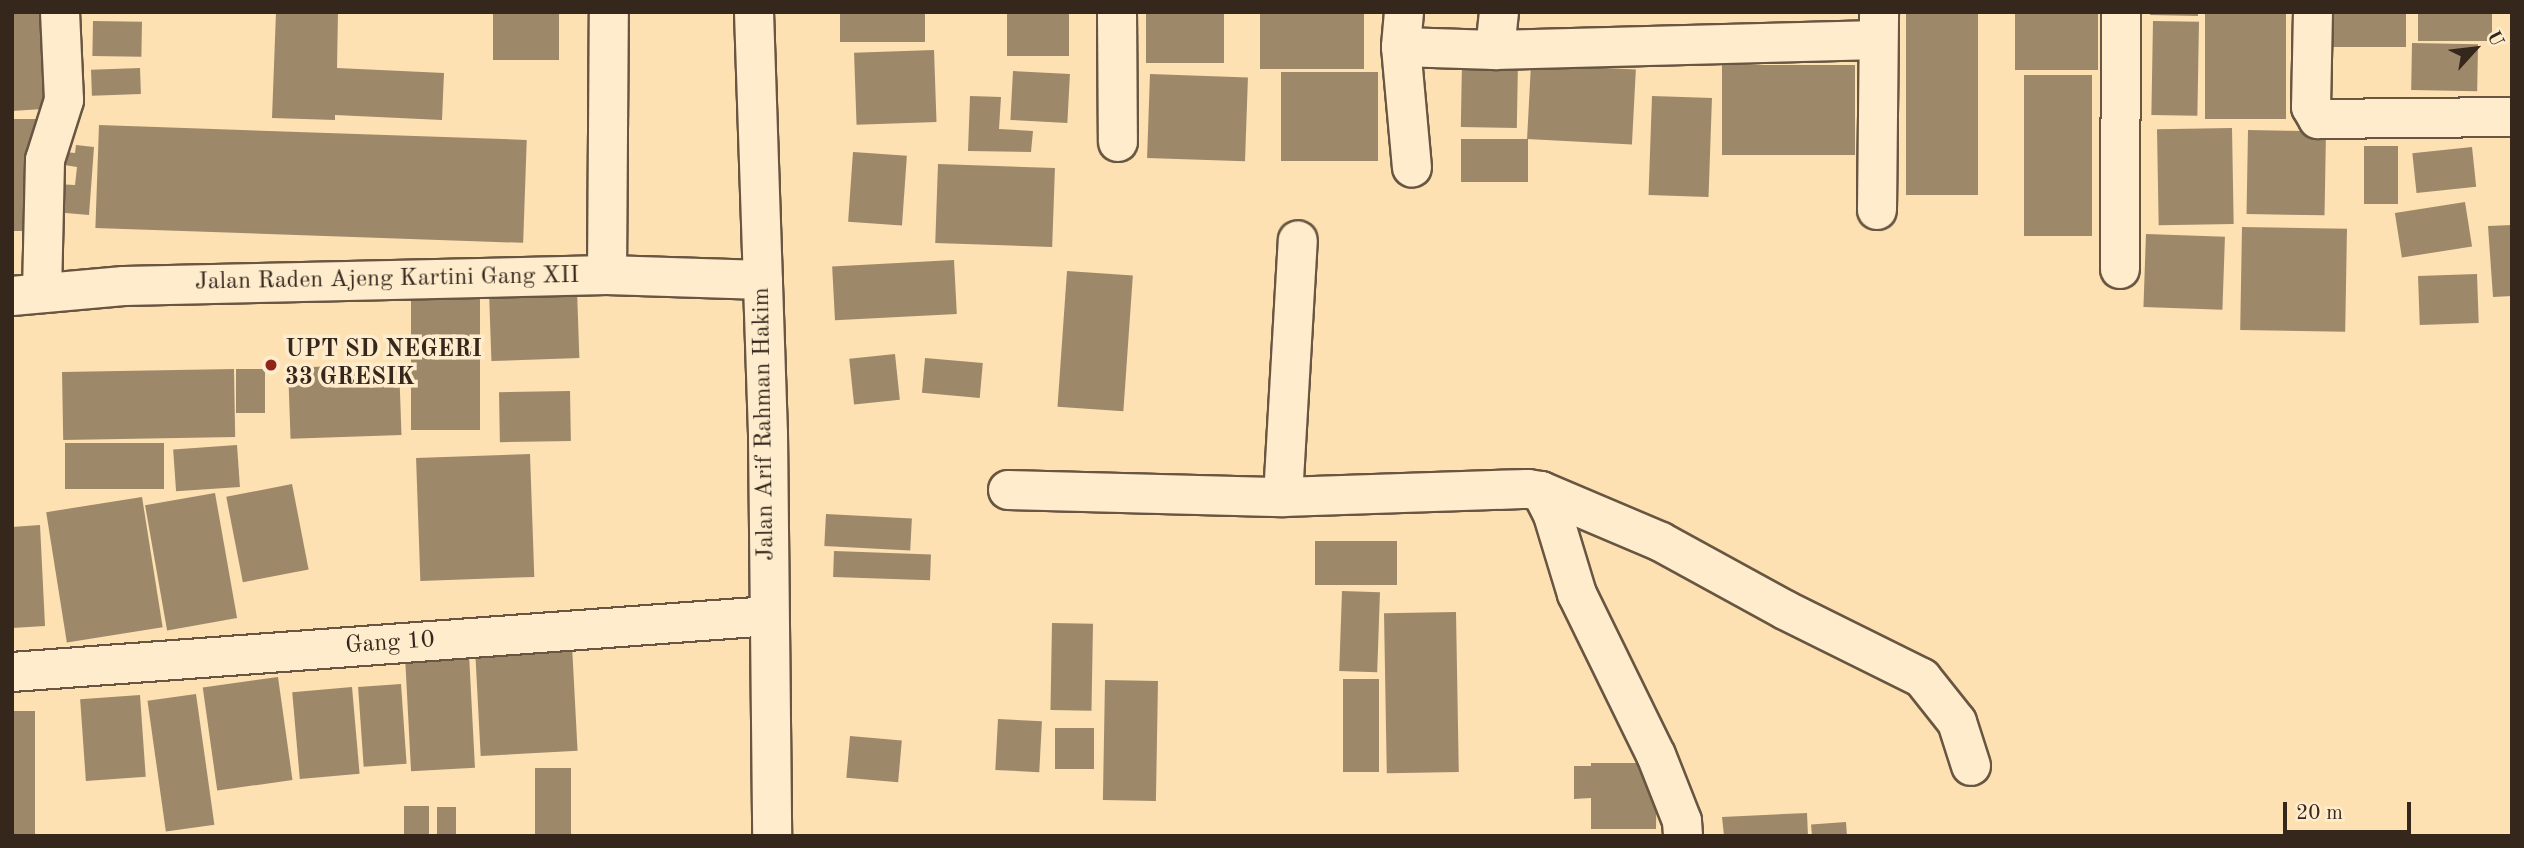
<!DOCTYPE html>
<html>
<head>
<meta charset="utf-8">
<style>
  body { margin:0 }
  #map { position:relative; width:2524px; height:848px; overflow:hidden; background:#fde1b2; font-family:"Old Standard TT",serif }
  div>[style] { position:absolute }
  .building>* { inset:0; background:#9d886a; transform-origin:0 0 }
  .roads { filter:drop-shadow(2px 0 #685642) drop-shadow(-2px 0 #685642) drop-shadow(0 2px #685642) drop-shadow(0 -2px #685642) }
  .street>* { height:38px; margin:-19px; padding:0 19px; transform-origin:19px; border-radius:19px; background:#feeccd }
  .secondary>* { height:38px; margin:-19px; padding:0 19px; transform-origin:19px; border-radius:19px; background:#feeccd }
  .dots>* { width:19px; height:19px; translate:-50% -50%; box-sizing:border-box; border:4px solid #feeccd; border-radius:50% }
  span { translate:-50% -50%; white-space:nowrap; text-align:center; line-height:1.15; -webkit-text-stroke:7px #feeccd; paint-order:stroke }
  .street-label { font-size:24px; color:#36271d }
  .poi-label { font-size:24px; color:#36271d; font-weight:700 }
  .left { translate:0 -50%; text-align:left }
  .frame { position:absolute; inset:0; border:14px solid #36271d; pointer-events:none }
  .north { position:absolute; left:2440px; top:14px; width:70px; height:70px; -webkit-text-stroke:5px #feeccd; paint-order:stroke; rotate:63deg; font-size:19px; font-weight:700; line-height:28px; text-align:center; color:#36271d }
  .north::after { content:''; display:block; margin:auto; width:24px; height:32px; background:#36271d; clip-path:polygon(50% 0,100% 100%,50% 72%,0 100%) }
  .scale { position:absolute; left:2283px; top:802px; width:128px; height:32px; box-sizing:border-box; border:4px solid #36271d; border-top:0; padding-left:9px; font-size:21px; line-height:24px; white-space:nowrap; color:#36271d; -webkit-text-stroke:5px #feeccd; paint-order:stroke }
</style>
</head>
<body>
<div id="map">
  <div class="building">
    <i style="clip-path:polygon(12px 12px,51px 12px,58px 108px,12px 111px)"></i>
    <i style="clip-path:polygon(276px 12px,338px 12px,337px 68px,444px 73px,442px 120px,335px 115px,335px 120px,272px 118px)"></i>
    <i style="left:493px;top:12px;width:66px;height:48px"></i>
    <i style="left:840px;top:12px;width:85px;height:30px"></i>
    <i style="left:1007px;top:12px;width:62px;height:44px"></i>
    <i style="left:1146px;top:12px;width:78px;height:51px"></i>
    <i style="left:1260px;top:12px;width:104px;height:57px"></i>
    <i style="left:1906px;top:12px;width:72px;height:183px"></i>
    <i style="left:2015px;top:12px;width:83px;height:58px"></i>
    <i style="clip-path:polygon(2150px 12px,2198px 12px,2198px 16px,2150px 15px)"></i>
    <i style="left:2205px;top:12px;width:81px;height:107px"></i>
    <i style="left:2330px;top:12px;width:76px;height:35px"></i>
    <i style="left:2418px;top:12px;width:74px;height:29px"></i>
    <i style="left:93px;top:21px;width:49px;height:35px;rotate:1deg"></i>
    <i style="left:2153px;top:21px;width:46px;height:94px;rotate:1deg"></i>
    <i style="left:2412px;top:43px;width:66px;height:47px;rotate:1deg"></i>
    <i style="left:934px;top:50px;width:72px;height:80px;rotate:88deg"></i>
    <i style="left:1462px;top:60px;width:56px;height:67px;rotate:1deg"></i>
    <i style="left:1531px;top:64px;width:105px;height:75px;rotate:3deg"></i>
    <i style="left:1722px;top:65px;width:133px;height:90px"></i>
    <i style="left:140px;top:68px;width:26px;height:49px;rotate:88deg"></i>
    <i style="left:1013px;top:71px;width:57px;height:49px;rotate:3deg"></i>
    <i style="left:1281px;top:72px;width:97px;height:89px"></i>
    <i style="left:1150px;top:74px;width:98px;height:84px;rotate:2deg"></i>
    <i style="left:2024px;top:75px;width:68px;height:161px"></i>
    <i style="clip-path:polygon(970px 96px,1001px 97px,999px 129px,1033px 131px,1031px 152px,968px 151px)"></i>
    <i style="left:1652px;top:96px;width:60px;height:99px;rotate:2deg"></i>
    <i style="left:12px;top:119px;width:29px;height:112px"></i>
    <i style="left:99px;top:125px;width:428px;height:103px;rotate:2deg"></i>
    <i style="left:2232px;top:128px;width:96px;height:75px;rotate:89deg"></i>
    <i style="left:2248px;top:130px;width:78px;height:84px;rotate:1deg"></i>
    <i style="left:1461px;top:139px;width:67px;height:43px"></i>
    <i style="clip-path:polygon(76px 145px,94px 147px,89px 215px,54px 212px,56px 184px,75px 185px,77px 167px,64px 165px,65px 152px,75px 153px)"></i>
    <i style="left:2364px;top:146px;width:34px;height:58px"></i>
    <i style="left:2472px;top:147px;width:40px;height:60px;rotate:84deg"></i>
    <i style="left:853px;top:152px;width:54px;height:70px;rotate:4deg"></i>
    <i style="left:938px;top:164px;width:117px;height:79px;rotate:2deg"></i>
    <i style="left:2465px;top:202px;width:45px;height:71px;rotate:81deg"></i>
    <i style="clip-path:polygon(2512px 225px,2512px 296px,2493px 297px,2488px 226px)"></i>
    <i style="left:2242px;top:227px;width:105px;height:103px;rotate:1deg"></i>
    <i style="left:2146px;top:234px;width:79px;height:73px;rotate:2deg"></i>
    <i style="left:954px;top:260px;width:54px;height:122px;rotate:87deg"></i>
    <i style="left:1067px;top:271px;width:66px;height:136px;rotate:4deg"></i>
    <i style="left:2477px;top:274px;width:49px;height:59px;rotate:88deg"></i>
    <i style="left:411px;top:280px;width:69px;height:150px"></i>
    <i style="left:577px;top:290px;width:68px;height:88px;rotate:88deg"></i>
    <i style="left:895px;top:354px;width:46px;height:46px;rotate:84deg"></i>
    <i style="left:925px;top:358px;width:58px;height:35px;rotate:5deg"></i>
    <i style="left:399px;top:364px;width:71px;height:111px;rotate:88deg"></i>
    <i style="left:234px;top:369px;width:68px;height:172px;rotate:89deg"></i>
    <i style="left:236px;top:369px;width:29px;height:44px"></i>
    <i style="left:570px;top:391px;width:50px;height:71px;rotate:89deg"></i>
    <i style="left:65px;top:443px;width:99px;height:46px"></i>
    <i style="left:237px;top:445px;width:42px;height:64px;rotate:86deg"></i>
    <i style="left:530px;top:454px;width:123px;height:114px;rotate:88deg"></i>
    <i style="left:292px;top:484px;width:87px;height:67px;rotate:79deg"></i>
    <i style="left:215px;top:493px;width:127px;height:71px;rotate:80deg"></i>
    <i style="left:142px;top:497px;width:132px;height:97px;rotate:81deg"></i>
    <i style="left:826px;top:514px;width:86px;height:32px;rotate:3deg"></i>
    <i style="clip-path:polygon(40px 525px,45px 626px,12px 628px,12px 527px)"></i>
    <i style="left:1315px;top:541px;width:82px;height:44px"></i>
    <i style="left:834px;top:551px;width:97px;height:26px;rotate:2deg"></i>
    <i style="left:1342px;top:591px;width:38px;height:80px;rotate:2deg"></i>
    <i style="left:1456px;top:612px;width:160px;height:72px;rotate:89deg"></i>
    <i style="left:1052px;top:623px;width:41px;height:87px;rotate:1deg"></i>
    <i style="left:572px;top:645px;width:106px;height:97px;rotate:87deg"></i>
    <i style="left:469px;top:654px;width:114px;height:64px;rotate:87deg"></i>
    <i style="left:278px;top:677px;width:104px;height:76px;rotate:82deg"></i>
    <i style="left:1343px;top:679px;width:36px;height:93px"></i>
    <i style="left:1105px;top:680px;width:53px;height:120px;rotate:1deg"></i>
    <i style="left:401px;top:684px;width:80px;height:43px;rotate:86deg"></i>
    <i style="left:352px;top:687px;width:87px;height:60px;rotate:85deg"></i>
    <i style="left:196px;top:694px;width:132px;height:49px;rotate:82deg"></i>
    <i style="left:140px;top:695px;width:82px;height:60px;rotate:86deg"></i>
    <i style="left:12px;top:711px;width:23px;height:125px"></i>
    <i style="left:998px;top:719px;width:44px;height:51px;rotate:3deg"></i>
    <i style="left:1055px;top:728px;width:39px;height:41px"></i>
    <i style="left:850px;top:736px;width:52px;height:42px;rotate:5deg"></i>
    <i style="clip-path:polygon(1591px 763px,1657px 763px,1656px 829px,1591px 829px,1591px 798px,1574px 799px,1574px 766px,1591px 766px)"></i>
    <i style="left:535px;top:768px;width:36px;height:68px"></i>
    <i style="left:404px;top:806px;width:25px;height:30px"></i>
    <i style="left:437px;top:807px;width:19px;height:29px"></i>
    <i style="clip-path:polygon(1807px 813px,1808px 836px,1724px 836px,1722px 817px)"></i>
    <i style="left:1846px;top:822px;width:14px;height:35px;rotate:86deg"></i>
  </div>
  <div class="roads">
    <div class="street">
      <i style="left:1117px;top:12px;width:130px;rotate:89.6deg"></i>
      <i style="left:1404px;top:12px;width:35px;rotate:95deg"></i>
      <i style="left:1401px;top:47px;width:121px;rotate:84.8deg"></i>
      <i style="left:2313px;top:12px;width:95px;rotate:91.2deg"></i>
      <i style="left:2311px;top:107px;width:14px;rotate:60deg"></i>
      <i style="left:2318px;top:119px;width:194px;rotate:-0.6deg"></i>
      <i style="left:1401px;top:47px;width:94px;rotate:1.8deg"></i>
      <i style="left:1495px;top:50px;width:383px;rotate:-1.5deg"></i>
      <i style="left:1495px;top:50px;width:38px;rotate:-84deg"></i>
      <i style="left:1877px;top:210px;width:198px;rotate:-89.4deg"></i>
      <i style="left:2120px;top:269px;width:257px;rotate:-89.8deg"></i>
      <i style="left:607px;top:275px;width:263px;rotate:-89.6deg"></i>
      <i style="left:42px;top:293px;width:133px;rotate:-88.7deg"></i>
      <i style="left:45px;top:160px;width:63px;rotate:-72.4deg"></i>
      <i style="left:64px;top:100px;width:88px;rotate:-92.6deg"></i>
      <i style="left:12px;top:296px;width:112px;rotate:-5.1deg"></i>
      <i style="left:124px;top:286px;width:483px;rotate:-1.3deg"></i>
      <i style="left:607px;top:275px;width:156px;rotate:1.8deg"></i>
      <i style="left:1008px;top:490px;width:275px;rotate:1.5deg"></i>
      <i style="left:1283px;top:497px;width:245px;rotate:-1.9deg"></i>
      <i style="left:1528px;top:489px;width:13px;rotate:9deg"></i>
      <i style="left:1541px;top:491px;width:27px;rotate:63deg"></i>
      <i style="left:1553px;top:515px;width:83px;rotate:73.1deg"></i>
      <i style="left:1577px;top:594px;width:179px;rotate:63.9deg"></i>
      <i style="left:1656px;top:755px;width:71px;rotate:68.5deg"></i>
      <i style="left:1682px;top:821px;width:15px;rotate:86deg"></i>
      <i style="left:1541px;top:491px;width:130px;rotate:23deg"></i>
      <i style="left:1661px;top:542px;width:141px;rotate:28.7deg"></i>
      <i style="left:1785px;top:610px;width:153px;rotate:26.4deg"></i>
      <i style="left:1922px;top:678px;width:56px;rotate:51.5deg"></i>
      <i style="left:1957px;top:722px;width:46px;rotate:72.3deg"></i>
      <i style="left:1283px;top:497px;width:257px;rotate:-86.7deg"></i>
      <i style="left:12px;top:672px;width:759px;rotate:-4.23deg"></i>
    </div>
    <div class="secondary">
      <i style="left:754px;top:12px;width:422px;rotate:88.1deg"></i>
      <i style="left:768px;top:434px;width:402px;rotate:89.4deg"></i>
    </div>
  </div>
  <div class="dots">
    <i style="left:271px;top:365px;background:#8f2418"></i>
  </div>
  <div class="street-label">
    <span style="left:387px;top:280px;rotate:-1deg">Jalan Raden Ajeng Kartini Gang XII</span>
    <span style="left:765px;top:424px;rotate:-91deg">Jalan Arif Rahman Hakim</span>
    <span style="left:390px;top:644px;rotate:-4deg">Gang 10</span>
  </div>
  <div class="poi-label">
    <span class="left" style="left:285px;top:365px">UPT SD NEGERI<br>33 GRESIK</span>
  </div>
  <div class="frame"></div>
  <div class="north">U</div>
  <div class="scale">20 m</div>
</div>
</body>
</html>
